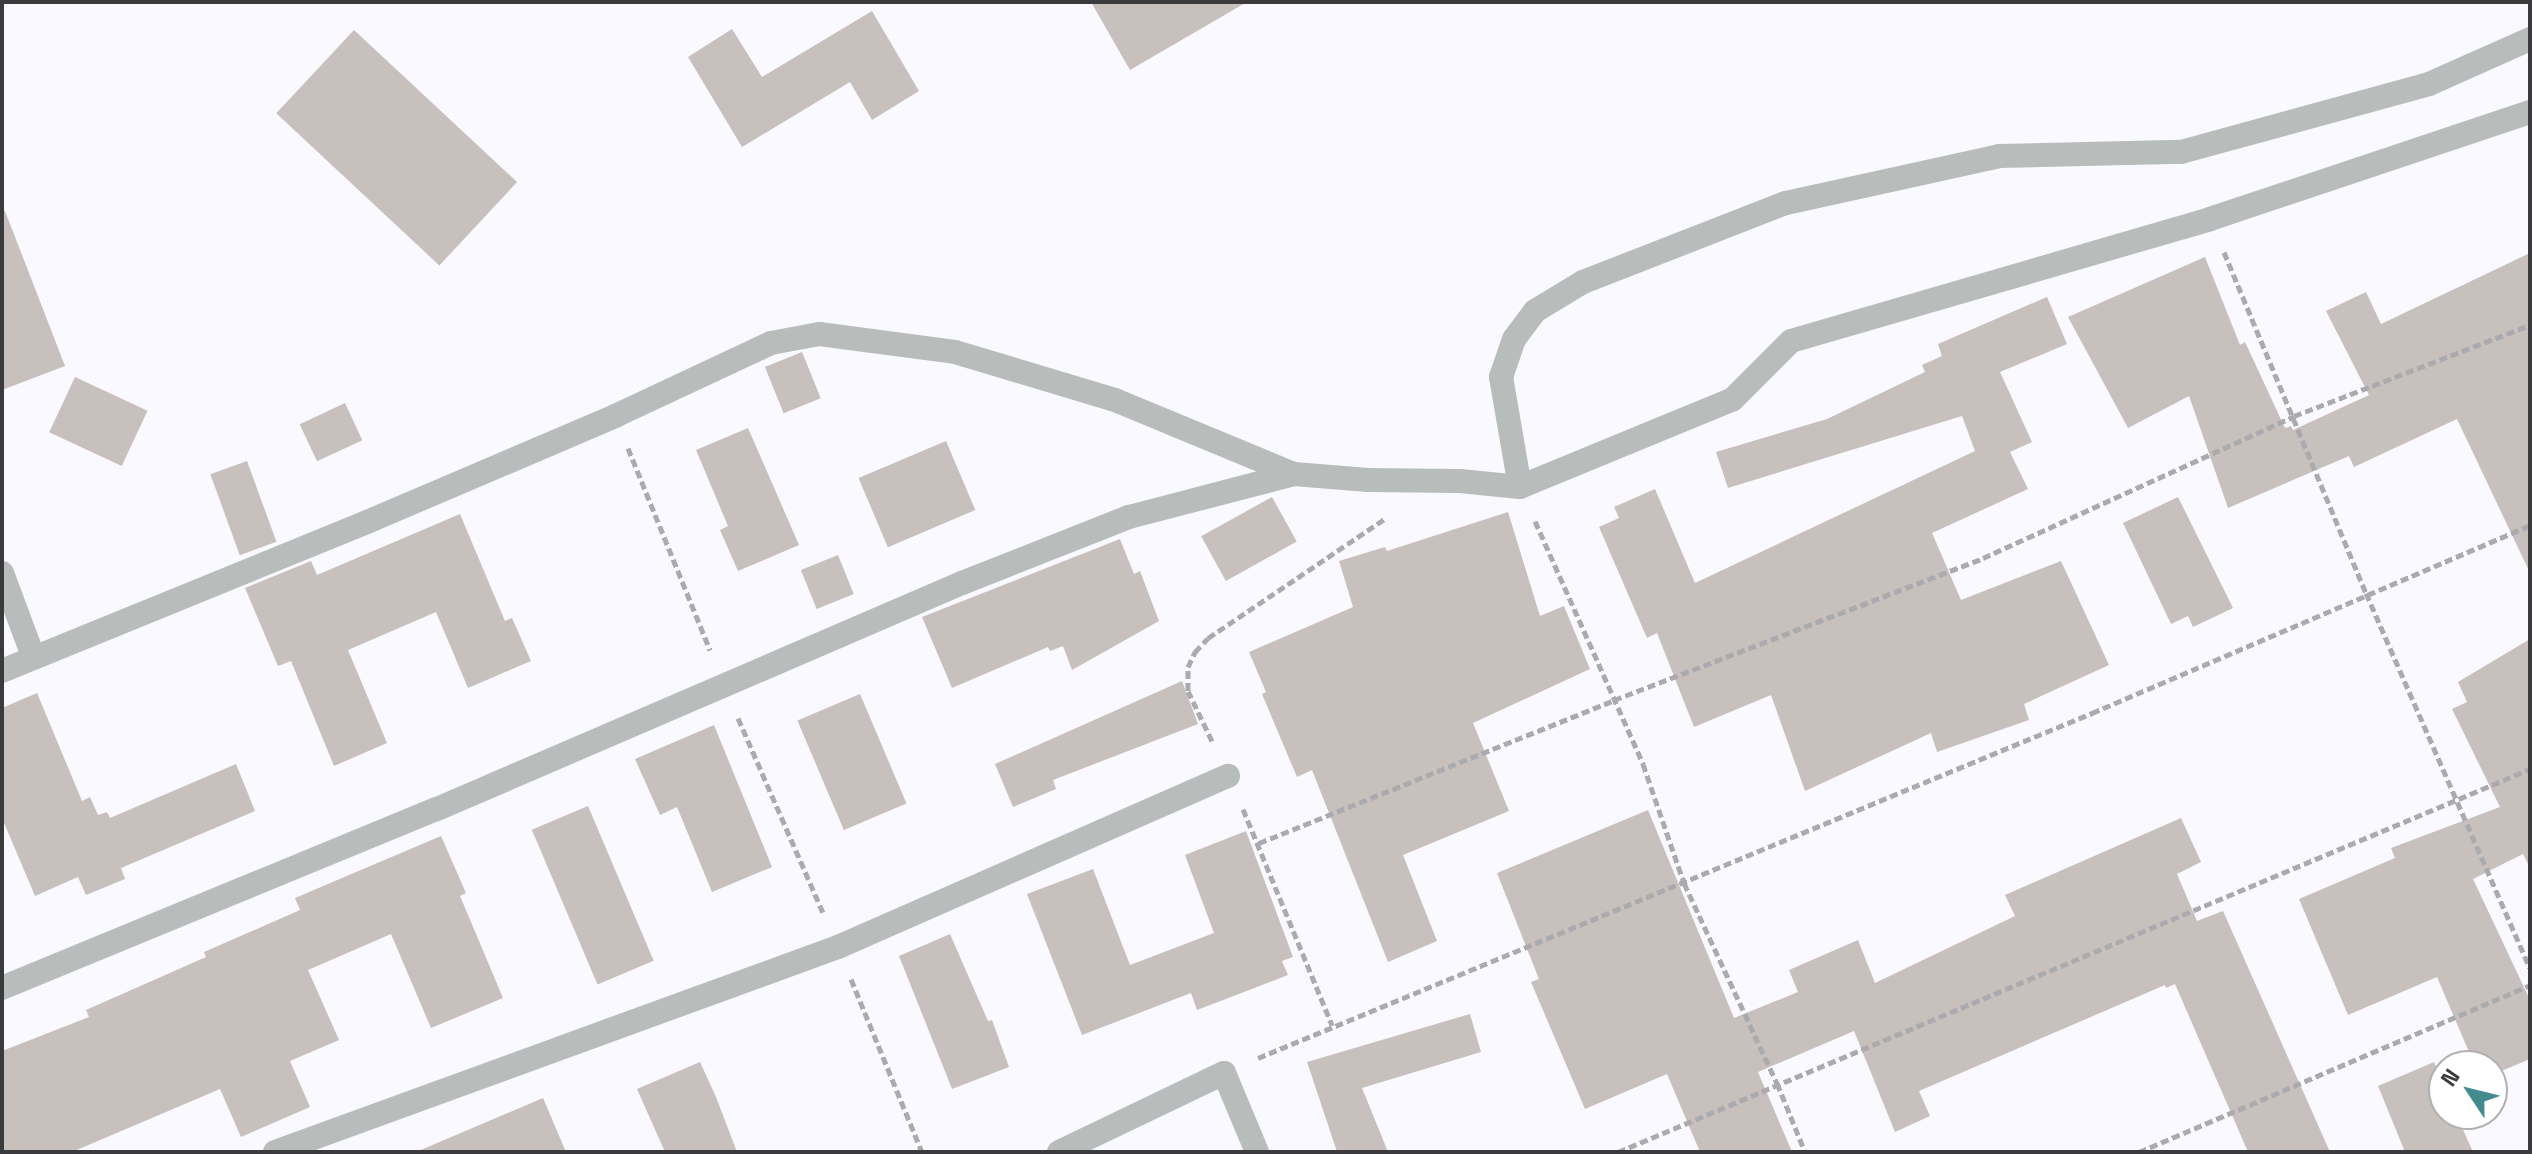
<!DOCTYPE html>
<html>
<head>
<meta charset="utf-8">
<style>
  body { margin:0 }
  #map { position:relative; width:2532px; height:1154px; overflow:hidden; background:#f9f9ff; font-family:"Space Grotesk",sans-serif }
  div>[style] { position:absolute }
  .building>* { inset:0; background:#c7c0bd; transform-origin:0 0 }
  .path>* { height:5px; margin-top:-2.5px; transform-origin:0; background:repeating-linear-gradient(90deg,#aaaaaf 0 8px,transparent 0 12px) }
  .minor>* { height:24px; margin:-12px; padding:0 12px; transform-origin:12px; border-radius:12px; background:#b8bcbb }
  span { translate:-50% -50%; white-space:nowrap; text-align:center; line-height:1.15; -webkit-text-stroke:7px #fff; paint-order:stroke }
  .frame { position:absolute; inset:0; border:4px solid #3b3b3e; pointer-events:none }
  .north { position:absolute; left:2428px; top:1050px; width:80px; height:80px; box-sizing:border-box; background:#fff; border:2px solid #b1b1b2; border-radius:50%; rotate:305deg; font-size:22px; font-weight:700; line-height:32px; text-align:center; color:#3b3b3e }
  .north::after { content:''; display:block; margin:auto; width:28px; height:36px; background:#438b8f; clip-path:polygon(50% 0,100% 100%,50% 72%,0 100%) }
</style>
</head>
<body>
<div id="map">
  <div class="building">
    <i style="clip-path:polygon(1091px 2px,1247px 2px,1130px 70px)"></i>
    <i style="clip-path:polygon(872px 11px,919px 91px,872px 120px,850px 82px,742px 147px,688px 57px,732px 29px,762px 77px)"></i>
    <i style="left:354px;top:30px;width:223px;height:114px;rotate:43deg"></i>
    <i style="clip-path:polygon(5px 211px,65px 366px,2px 390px,2px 212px)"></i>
    <i style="clip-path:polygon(2530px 253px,2530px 573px,2457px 419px,2354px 467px,2349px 456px,2228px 508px,2189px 396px,2128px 428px,2068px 317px,2205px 257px,2240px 345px,2245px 342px,2285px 428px,2291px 426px,2293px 430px,2369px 395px,2326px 311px,2366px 292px,2381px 324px)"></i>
    <i style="clip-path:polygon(2047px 297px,2067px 344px,2000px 372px,2032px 442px,2010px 452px,2028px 489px,1932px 533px,1961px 600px,2061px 561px,2109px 665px,2024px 704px,2029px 720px,1937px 752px,1931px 733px,1805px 791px,1771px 695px,1694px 727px,1657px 633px,1647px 638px,1599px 527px,1619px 518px,1614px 507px,1655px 489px,1695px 583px,1975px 451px,1962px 416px,1728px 488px,1716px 452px,1827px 419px,1925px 372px,1922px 365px,1942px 356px,1938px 344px)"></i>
    <i style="left:802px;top:352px;width:50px;height:40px;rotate:68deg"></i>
    <i style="left:75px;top:377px;width:80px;height:61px;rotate:25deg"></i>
    <i style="left:345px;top:403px;width:41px;height:50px;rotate:65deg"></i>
    <i style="clip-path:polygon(748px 428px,799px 545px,738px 571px,720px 530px,728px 526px,696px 450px)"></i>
    <i style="left:946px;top:441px;width:75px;height:95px;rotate:67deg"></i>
    <i style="left:247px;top:461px;width:86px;height:39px;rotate:70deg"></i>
    <i style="left:1272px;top:497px;width:51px;height:81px;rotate:61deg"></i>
    <i style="clip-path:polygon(2178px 497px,2233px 608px,2193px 627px,2188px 616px,2171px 624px,2123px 523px)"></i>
    <i style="clip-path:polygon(1508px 512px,1540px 616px,1564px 606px,1590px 669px,1473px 723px,1509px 811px,1403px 855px,1437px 941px,1388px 962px,1312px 770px,1297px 777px,1262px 694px,1266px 692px,1249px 652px,1353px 607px,1339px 561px,1385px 547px,1387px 551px)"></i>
    <i style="clip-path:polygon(460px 514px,505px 621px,512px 618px,531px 661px,468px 688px,436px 612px,348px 650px,387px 743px,334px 766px,291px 661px,278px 666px,245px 588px,311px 561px,317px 575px)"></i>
    <i style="clip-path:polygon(1120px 539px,1134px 574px,1140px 571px,1159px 621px,1072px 670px,1063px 646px,1050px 651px,1048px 647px,952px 688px,922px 617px)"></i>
    <i style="left:838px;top:555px;width:42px;height:40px;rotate:68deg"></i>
    <i style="clip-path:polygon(2530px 639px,2530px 868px,2523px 854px,2473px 879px,2530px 1000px,2530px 1059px,2492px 1075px,2492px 1066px,2475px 1066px,2437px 977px,2348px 1015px,2299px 899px,2395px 858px,2391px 848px,2500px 807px,2452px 709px,2467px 702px,2458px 682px)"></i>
    <i style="clip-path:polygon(1182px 681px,1198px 724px,1053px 780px,1056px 789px,1013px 807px,995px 764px)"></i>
    <i style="clip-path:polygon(37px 693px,82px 801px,90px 797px,98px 815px,107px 812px,110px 818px,236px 764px,255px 811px,121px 868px,125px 879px,86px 895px,78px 877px,35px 896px,2px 818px,2px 708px)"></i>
    <i style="left:860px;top:694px;width:119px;height:68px;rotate:67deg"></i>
    <i style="clip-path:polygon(714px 725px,772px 867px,712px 892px,677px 807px,660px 815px,635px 759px)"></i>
    <i style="left:588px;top:806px;width:168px;height:61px;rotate:67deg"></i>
    <i style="clip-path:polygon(1648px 810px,1734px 1018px,1798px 992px,1789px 970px,1858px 940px,1875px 983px,2015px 916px,2005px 895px,2181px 818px,2201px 862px,2177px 874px,2197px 921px,2223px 911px,2330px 1152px,2248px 1152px,2175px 984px,2166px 988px,2165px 985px,1919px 1091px,1930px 1116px,1895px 1132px,1854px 1031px,1758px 1072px,1792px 1152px,1700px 1152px,1667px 1074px,1585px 1109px,1531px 982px,1539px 979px,1497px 873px)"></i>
    <i style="clip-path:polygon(1246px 831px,1293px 957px,1282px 961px,1288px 975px,1197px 1010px,1191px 993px,1082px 1035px,1027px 894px,1093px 869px,1130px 965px,1214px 933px,1185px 855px)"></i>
    <i style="clip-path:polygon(441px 836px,466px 893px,460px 896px,503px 998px,431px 1028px,391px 934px,308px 970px,339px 1040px,290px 1061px,310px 1107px,241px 1137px,220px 1089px,72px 1152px,2px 1152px,2px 1051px,89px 1017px,86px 1010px,206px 957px,204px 952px,300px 910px,295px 898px)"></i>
    <i style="clip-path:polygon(950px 934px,988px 1021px,992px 1020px,1009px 1067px,952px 1089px,899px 956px)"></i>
    <i style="clip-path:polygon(1470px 1014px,1481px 1052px,1362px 1088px,1388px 1152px,1337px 1152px,1307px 1062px)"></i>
    <i style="clip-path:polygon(700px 1062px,716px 1097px,737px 1152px,665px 1152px,637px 1089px)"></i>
    <i style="clip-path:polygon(2434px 1062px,2444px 1086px,2444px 1114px,2456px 1114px,2473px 1152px,2405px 1152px,2378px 1086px)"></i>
    <i style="clip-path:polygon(543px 1098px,566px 1152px,416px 1152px)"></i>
  </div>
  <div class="path">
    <i style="left:2224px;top:252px;width:369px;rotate:67.4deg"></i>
    <i style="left:2366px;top:593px;width:409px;rotate:66.4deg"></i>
    <i style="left:628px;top:448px;width:218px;rotate:67.9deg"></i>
    <i style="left:1535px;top:521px;width:266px;rotate:66deg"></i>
    <i style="left:1643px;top:764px;width:126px;rotate:71deg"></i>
    <i style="left:1684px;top:883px;width:221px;rotate:65.1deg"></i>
    <i style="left:1777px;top:1083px;width:74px;rotate:67.9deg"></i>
    <i style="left:738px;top:718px;width:215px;rotate:66.4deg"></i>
    <i style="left:1212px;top:741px;width:55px;rotate:-115.6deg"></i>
    <i style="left:1188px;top:691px;width:24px;rotate:-90deg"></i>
    <i style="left:1188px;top:667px;width:17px;rotate:-65deg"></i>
    <i style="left:1195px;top:652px;width:19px;rotate:-47deg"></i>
    <i style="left:1208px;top:638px;width:215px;rotate:-34deg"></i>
    <i style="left:1243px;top:809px;width:234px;rotate:67.6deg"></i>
    <i style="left:1259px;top:843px;width:383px;rotate:-21.9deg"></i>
    <i style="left:1614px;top:700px;width:395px;rotate:-21deg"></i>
    <i style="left:1983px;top:558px;width:342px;rotate:-24.5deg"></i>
    <i style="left:2294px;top:416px;width:253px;rotate:-21.1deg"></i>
    <i style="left:851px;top:979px;width:187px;rotate:67.7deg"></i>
    <i style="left:1258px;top:1058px;width:903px;rotate:-22.47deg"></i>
    <i style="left:2092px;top:713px;width:477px;rotate:-23.2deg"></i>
    <i style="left:1618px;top:1152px;width:989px;rotate:-22.78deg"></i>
    <i style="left:2139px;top:1152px;width:425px;rotate:-23.1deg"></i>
  </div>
  <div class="minor">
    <i style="left:1520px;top:487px;width:112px;rotate:-99.8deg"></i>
    <i style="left:1501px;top:377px;width:40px;rotate:-71.1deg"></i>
    <i style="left:1514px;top:339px;width:35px;rotate:-53deg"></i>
    <i style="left:1535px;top:311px;width:56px;rotate:-31.1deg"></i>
    <i style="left:1583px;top:282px;width:218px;rotate:-21.3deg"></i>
    <i style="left:1786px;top:203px;width:218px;rotate:-12.4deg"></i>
    <i style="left:1999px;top:156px;width:182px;rotate:-1.3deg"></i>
    <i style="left:2181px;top:152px;width:257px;rotate:-15.3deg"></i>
    <i style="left:2429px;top:84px;width:111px;rotate:-24deg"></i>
    <i style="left:2px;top:573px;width:89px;rotate:69.5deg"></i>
    <i style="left:2px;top:671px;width:394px;rotate:-22.2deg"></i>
    <i style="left:367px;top:522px;width:270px;rotate:-23.1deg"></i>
    <i style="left:615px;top:416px;width:172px;rotate:-25.1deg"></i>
    <i style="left:771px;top:343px;width:49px;rotate:-10.6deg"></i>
    <i style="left:819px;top:334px;width:137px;rotate:7.5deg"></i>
    <i style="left:955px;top:352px;width:167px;rotate:16.7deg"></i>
    <i style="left:1115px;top:400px;width:194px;rotate:22.5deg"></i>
    <i style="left:2px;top:988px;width:470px;rotate:-22.4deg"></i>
    <i style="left:437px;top:809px;width:572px;rotate:-23.29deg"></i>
    <i style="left:962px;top:583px;width:180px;rotate:-21.6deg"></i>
    <i style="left:1129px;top:517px;width:171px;rotate:-14.6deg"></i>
    <i style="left:1294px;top:474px;width:74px;rotate:4.6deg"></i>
    <i style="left:1368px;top:480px;width:92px;rotate:0.6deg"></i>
    <i style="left:1460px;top:481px;width:60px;rotate:5.7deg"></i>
    <i style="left:1520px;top:487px;width:230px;rotate:-22.4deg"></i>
    <i style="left:1733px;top:399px;width:82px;rotate:-45deg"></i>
    <i style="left:1791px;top:341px;width:436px;rotate:-16.2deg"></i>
    <i style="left:2210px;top:219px;width:337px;rotate:-18.5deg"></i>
    <i style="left:275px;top:1152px;width:599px;rotate:-20.01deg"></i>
    <i style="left:838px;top:947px;width:426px;rotate:-23.7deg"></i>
    <i style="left:1059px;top:1152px;width:183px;rotate:-25.6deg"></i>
    <i style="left:1224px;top:1073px;width:86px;rotate:67.3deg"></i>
  </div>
  <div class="frame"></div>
  <div class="north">N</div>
</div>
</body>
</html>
